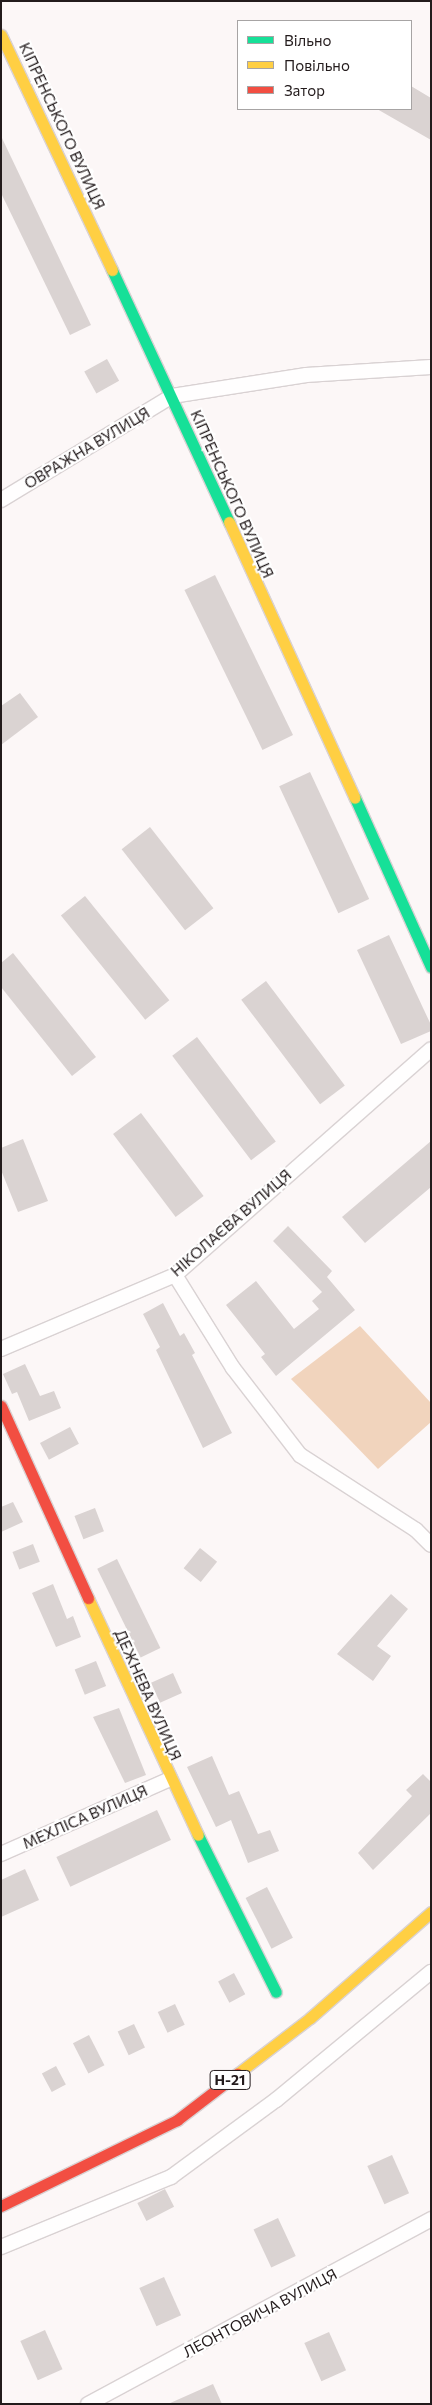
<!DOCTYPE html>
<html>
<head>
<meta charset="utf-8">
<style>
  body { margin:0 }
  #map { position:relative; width:432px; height:2405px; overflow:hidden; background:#fcf7f7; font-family:Commissioner,sans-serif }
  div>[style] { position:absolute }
  .green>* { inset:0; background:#f1d4bd }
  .building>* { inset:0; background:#dad3d2; transform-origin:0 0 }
  .roads { filter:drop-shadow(1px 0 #d9d2d3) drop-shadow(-1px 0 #d9d2d3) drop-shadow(0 1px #d9d2d3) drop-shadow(0 -1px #d9d2d3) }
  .street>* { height:14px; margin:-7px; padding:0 7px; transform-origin:7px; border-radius:7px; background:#fffefe }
  .fast>* { height:11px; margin:-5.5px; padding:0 5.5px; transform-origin:5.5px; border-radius:5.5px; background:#16e098 }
  .slow>* { height:11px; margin:-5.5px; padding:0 5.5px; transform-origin:5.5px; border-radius:5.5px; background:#ffcf43 }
  .jam>* { height:11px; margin:-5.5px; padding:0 5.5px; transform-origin:5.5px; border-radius:5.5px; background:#f24e42 }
  span { translate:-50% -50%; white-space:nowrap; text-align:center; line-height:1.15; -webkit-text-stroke:4px #fff; paint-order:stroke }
  .shield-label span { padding:1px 4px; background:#fff; border:1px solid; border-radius:4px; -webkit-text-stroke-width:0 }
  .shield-label { font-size:14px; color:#231b1c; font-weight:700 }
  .street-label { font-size:15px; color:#231b1c }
  .frame { position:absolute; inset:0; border:2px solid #231b1c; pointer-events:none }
  .legend { position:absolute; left:237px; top:20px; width:175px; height:90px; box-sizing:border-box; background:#fff; border:1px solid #a7a4a4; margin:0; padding:6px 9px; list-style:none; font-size:15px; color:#231b1c }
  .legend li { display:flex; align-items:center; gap:10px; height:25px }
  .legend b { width:25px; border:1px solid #a7a4a4 }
</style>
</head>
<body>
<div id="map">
  <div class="green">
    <i style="clip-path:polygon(360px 1326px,431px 1403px,431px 1422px,378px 1469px,291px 1379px)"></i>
  </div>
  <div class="building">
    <i style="clip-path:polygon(411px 86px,431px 98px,431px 140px,377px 109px,411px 109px)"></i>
    <i style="clip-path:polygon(1px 136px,91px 325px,70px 335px,1px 193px)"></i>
    <i style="left:107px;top:359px;width:25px;height:26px;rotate:61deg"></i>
    <i style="left:215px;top:575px;width:178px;height:34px;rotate:64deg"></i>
    <i style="clip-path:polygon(20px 693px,38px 717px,1px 745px,1px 706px)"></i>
    <i style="left:310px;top:772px;width:140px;height:34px;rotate:65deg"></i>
    <i style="left:150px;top:827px;width:103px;height:36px;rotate:52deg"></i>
    <i style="left:85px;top:896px;width:134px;height:31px;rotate:51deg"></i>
    <i style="clip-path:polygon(389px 935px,431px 1025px,431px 1031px,401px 1044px,357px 950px)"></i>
    <i style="clip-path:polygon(13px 953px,96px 1057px,72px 1076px,1px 987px,1px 963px)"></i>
    <i style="left:266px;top:981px;width:131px;height:31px;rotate:53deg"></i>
    <i style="left:197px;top:1037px;width:131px;height:31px;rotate:53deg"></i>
    <i style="left:141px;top:1113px;width:104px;height:35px;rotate:53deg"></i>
    <i style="clip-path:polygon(23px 1139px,48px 1201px,18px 1212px,1px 1170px,1px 1148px)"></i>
    <i style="clip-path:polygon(431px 1141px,431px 1187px,365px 1243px,342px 1217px)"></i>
    <i style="clip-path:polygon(288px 1226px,332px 1271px,327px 1277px,355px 1310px,276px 1376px,261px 1357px,265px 1354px,226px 1305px,256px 1281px,294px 1329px,319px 1309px,312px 1301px,322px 1292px,273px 1241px)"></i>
    <i style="clip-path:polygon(163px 1303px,180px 1336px,184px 1333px,195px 1353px,192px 1355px,232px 1433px,203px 1448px,156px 1350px,160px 1347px,143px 1314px)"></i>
    <i style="clip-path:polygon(25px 1364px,40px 1396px,54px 1391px,61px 1408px,29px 1421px,17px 1392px,12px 1394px,3px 1374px)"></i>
    <i style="left:70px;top:1427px;width:19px;height:34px;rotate:62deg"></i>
    <i style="clip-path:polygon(13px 1502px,23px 1522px,1px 1532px,1px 1507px)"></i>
    <i style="left:95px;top:1508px;width:25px;height:22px;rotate:69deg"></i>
    <i style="left:33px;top:1544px;width:19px;height:22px;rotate:69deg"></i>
    <i style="left:200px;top:1548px;width:22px;height:26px;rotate:39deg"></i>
    <i style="left:117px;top:1559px;width:99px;height:22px;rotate:64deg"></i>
    <i style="clip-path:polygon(53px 1584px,67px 1619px,73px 1616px,81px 1637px,56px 1647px,32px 1593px)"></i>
    <i style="clip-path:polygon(391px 1594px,408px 1609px,377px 1646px,391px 1656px,373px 1681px,337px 1654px)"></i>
    <i style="left:96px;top:1661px;width:27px;height:23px;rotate:68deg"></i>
    <i style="left:173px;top:1673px;width:22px;height:24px;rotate:66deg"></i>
    <i style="clip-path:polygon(119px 1708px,146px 1775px,125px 1783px,93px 1717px)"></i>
    <i style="clip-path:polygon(212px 1756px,229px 1795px,239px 1791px,258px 1834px,270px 1830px,279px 1851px,248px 1863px,231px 1820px,216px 1827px,187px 1767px)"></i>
    <i style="clip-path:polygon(423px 1774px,431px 1782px,431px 1813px,373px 1870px,358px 1853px,412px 1796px,406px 1790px)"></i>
    <i style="left:157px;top:1810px;width:33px;height:111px;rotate:65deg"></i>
    <i style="clip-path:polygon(25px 1869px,39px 1900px,1px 1917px,1px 1880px)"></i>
    <i style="left:267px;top:1887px;width:57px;height:24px;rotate:63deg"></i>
    <i style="left:234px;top:1973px;width:24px;height:18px;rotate:62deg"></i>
    <i style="left:175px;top:2004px;width:23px;height:19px;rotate:65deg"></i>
    <i style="left:134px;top:2024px;width:26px;height:18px;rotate:65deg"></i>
    <i style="left:89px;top:2035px;width:34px;height:18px;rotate:63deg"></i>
    <i style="left:56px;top:2066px;width:21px;height:16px;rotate:62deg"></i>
    <i style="left:392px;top:2155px;width:42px;height:27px;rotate:66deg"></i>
    <i style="left:165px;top:2189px;width:20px;height:31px;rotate:63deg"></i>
    <i style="left:278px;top:2218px;width:42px;height:27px;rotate:65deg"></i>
    <i style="left:164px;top:2277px;width:42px;height:27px;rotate:66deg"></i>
    <i style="left:45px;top:2330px;width:43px;height:27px;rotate:66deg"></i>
    <i style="left:329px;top:2332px;width:42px;height:27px;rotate:66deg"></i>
    <i style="clip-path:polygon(213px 2384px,222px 2404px,168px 2404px)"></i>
  </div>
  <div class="roads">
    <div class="street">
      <i style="left:1px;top:500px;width:200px;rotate:-31.3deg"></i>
      <i style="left:172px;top:396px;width:136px;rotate:-8.9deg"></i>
      <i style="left:306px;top:375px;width:125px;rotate:-3.7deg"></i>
      <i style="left:175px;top:1275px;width:110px;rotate:58.1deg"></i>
      <i style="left:233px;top:1368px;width:110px;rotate:52.4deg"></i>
      <i style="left:300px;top:1455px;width:138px;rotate:32.9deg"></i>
      <i style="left:416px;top:1530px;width:21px;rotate:45deg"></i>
      <i style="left:1px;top:1349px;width:189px;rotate:-23deg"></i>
      <i style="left:175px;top:1275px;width:341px;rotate:-41.4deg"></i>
      <i style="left:1px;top:1854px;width:185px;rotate:-23.9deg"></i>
      <i style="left:1px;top:2247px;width:184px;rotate:-22.4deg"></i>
      <i style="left:171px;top:2177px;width:130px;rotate:-36.3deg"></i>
      <i style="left:276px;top:2100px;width:201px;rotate:-39.6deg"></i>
      <i style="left:88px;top:2404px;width:390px;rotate:-28.3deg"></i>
    </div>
    <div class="fast">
      <i style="left:112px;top:270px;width:278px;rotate:65.1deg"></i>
      <i style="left:355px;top:798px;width:185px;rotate:65.8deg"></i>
      <i style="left:198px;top:1835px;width:175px;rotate:63.6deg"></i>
    </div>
    <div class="slow">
      <i style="left:1px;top:35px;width:260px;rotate:64.7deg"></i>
      <i style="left:229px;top:522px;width:303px;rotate:65.5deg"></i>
      <i style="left:88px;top:1598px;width:261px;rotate:65.1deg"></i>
      <i style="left:237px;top:2074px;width:92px;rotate:-37.5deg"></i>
      <i style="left:310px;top:2018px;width:161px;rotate:-41.2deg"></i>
    </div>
    <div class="jam">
      <i style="left:1px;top:1406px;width:211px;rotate:65.6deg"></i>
      <i style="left:1px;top:2206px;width:196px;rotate:-26deg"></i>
      <i style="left:177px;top:2120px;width:76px;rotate:-37.5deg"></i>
    </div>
  </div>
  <div class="shield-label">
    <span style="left:230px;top:2080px">Н-21</span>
  </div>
  <div class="street-label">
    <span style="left:62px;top:126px;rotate:65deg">КІПРЕНСЬКОГО ВУЛИЦЯ</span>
    <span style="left:87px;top:448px;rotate:-31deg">ОВРАЖНА ВУЛИЦЯ</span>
    <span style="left:232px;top:494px;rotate:66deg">КІПРЕНСЬКОГО ВУЛИЦЯ</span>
    <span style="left:231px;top:1223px;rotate:-41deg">НІКОЛАЄВА ВУЛИЦЯ</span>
    <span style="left:148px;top:1695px;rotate:66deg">ДЕЖНЕВА ВУЛИЦЯ</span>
    <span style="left:85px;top:1817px;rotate:-24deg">МЕХЛІСА ВУЛИЦЯ</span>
    <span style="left:260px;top:2313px;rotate:-28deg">ЛЕОНТОВИЧА ВУЛИЦЯ</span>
  </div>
  <div class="frame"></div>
  <ul class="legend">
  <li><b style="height:6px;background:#16e098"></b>Вільно</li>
  <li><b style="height:6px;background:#ffcf43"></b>Повільно</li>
  <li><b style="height:6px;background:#f24e42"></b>Затор</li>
  </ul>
</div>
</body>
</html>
